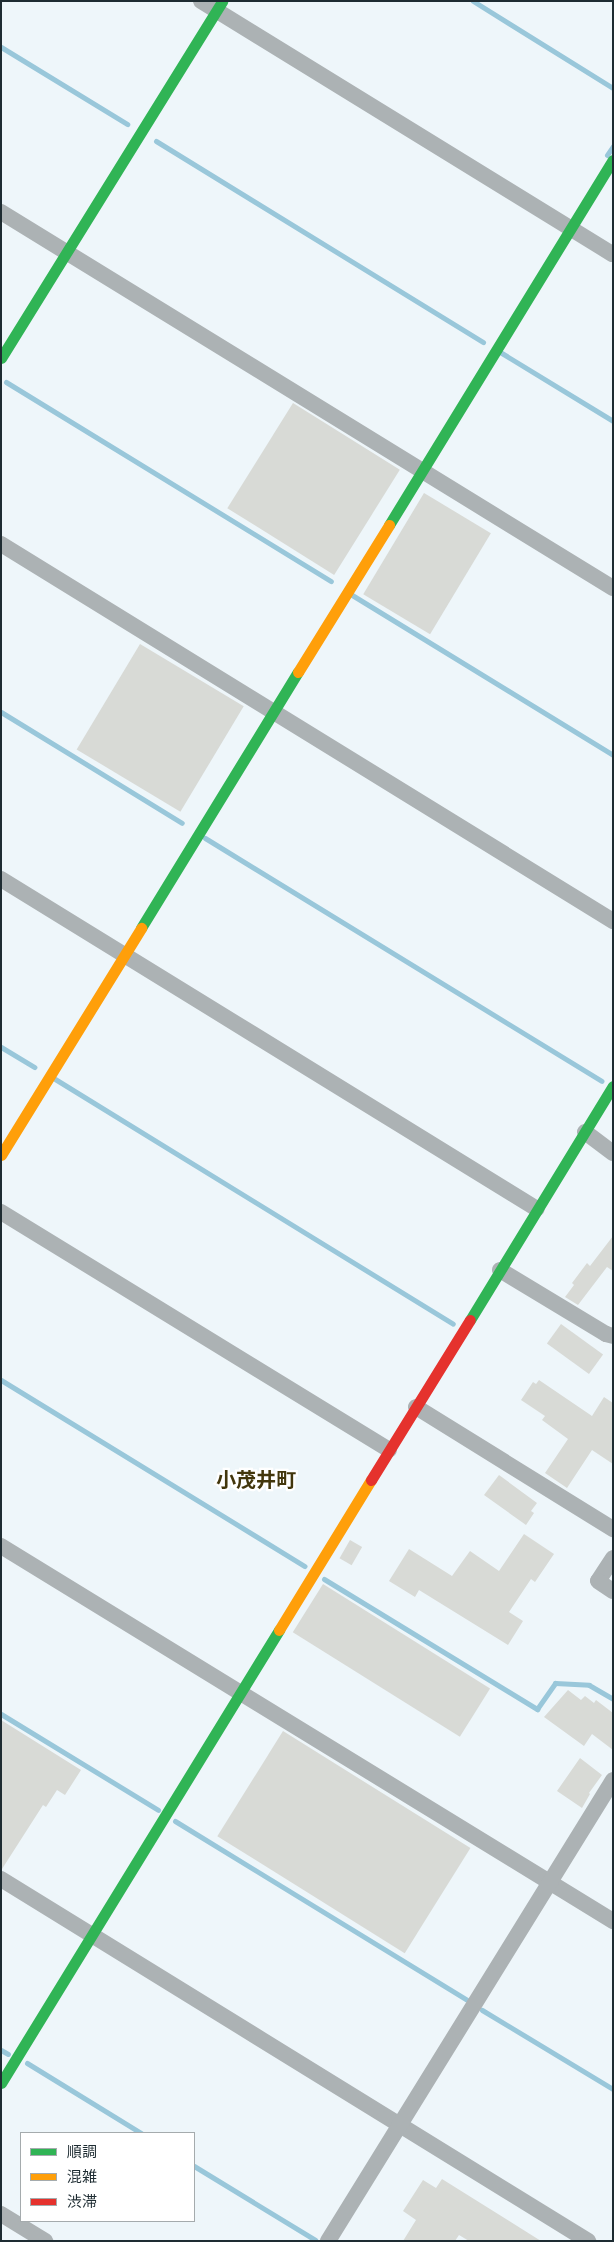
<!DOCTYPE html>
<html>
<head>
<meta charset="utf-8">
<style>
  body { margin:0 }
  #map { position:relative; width:614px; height:2242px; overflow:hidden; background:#eef6fa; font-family:Jost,"Noto Sans JP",sans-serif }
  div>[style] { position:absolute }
  .stream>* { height:5px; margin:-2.5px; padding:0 2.5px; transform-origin:2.5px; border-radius:2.5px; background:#99c7da }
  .building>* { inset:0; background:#d8dad6; transform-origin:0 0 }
  .street>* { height:16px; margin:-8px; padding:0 8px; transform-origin:8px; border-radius:8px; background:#acb2b4 }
  .fast>* { height:11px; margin:-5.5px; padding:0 5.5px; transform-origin:5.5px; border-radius:5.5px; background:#30b455 }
  .slow>* { height:11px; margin:-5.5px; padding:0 5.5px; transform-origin:5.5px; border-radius:5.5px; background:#ff9f0a }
  .jam>* { height:11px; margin:-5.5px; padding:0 5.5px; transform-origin:5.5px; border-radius:5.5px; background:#e5322d }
  span { translate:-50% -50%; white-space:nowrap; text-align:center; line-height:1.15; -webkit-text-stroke:4.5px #fff; paint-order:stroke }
  .quarter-label { font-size:20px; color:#42360c; font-weight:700 }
  .frame { position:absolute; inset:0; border:2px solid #1e2c32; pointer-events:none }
  .legend { position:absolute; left:20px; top:2132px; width:175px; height:90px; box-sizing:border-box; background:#fff; border:1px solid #a5abad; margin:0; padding:6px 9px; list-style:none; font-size:15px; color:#1e2c32 }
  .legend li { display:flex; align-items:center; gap:10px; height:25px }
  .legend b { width:25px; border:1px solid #a5abad }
</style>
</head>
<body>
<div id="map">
  <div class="stream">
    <i style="left:473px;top:1px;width:165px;rotate:31.9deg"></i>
    <i style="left:1px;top:47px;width:148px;rotate:31.4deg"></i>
    <i style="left:156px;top:141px;width:384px;rotate:31.6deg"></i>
    <i style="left:607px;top:155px;width:11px;rotate:-56deg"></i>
    <i style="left:500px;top:352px;width:132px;rotate:31.4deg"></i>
    <i style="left:6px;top:382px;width:381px;rotate:31.5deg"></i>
    <i style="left:352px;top:595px;width:306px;rotate:31.5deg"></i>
    <i style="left:1px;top:712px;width:212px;rotate:31.5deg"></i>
    <i style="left:205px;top:838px;width:465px;rotate:31.5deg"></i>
    <i style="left:1px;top:1047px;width:39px;rotate:31deg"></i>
    <i style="left:55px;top:1079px;width:467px;rotate:31.6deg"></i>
    <i style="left:1px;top:1380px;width:356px;rotate:31.5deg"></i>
    <i style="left:324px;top:1579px;width:250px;rotate:31.4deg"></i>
    <i style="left:537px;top:1709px;width:32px;rotate:-55deg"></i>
    <i style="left:555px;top:1683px;width:34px;rotate:3deg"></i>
    <i style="left:589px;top:1685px;width:28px;rotate:30deg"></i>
    <i style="left:1px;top:1714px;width:184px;rotate:31.4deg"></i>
    <i style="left:175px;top:1821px;width:342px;rotate:31.5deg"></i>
    <i style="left:482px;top:2010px;width:153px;rotate:31.1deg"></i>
    <i style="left:1px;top:2050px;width:8px;rotate:30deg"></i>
    <i style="left:27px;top:2063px;width:134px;rotate:31.6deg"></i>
    <i style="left:194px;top:2166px;width:142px;rotate:31.4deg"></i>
  </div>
  <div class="building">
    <i style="left:293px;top:403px;width:126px;height:124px;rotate:32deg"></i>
    <i style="left:424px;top:493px;width:78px;height:118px;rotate:31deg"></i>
    <i style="left:140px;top:644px;width:121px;height:123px;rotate:31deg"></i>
    <i style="clip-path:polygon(613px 1236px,613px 1271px,607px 1267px,578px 1305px,565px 1297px,574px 1285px,572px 1283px,587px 1263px,590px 1266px)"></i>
    <i style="left:561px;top:1324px;width:52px;height:24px;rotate:36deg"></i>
    <i style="clip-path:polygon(539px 1380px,592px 1416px,604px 1397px,613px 1403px,613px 1464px,592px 1450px,567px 1488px,545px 1473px,568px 1439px,542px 1420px,545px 1416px,521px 1400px,533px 1382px,536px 1384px)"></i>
    <i style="clip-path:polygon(499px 1475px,537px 1503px,531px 1511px,534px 1513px,526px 1525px,484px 1495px)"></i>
    <i style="clip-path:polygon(524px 1534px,554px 1554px,535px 1582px,531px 1579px,509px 1612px,523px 1621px,508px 1645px,419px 1590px,415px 1597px,389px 1581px,409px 1549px,452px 1576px,470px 1551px,499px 1571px)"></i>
    <i style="left:350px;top:1540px;width:14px;height:21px;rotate:30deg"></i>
    <i style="left:323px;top:1584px;width:197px;height:57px;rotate:32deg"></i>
    <i style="clip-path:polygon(568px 1690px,581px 1700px,585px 1696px,594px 1703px,596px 1700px,613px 1713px,613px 1750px,592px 1734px,584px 1746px,544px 1717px)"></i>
    <i style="clip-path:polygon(1px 1720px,81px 1770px,65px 1795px,57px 1790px,46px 1807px,43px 1805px,2px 1869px)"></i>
    <i style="left:283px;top:1731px;width:221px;height:124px;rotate:32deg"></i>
    <i style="clip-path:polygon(580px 1758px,602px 1775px,589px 1793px,590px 1794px,582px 1808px,557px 1791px)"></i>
    <i style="clip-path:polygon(442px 2179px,541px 2241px,469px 2241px,459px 2235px,455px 2241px,403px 2241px,416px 2220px,403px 2211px,423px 2180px,436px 2188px)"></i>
  </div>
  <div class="street">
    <i style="left:201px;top:1px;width:483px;rotate:31.6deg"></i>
    <i style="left:1px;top:212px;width:718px;rotate:31.57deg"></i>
    <i style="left:1px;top:544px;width:719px;rotate:31.63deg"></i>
    <i style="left:1px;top:879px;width:629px;rotate:31.62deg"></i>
    <i style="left:585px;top:1132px;width:35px;rotate:37deg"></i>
    <i style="left:1px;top:1212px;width:455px;rotate:31.5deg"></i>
    <i style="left:500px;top:1270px;width:124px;rotate:31.1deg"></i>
    <i style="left:606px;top:1334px;width:7px;rotate:16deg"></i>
    <i style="left:416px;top:1407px;width:232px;rotate:31.8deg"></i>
    <i style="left:1px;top:1546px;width:718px;rotate:31.5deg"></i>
    <i style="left:613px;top:1558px;width:27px;rotate:123deg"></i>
    <i style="left:598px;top:1581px;width:18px;rotate:34deg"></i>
    <i style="left:1px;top:1879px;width:690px;rotate:31.66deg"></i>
    <i style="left:1px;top:2214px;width:52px;rotate:31.5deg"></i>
    <i style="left:328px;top:2241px;width:542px;rotate:-58.27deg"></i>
  </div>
  <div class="fast">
    <i style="left:1px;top:358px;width:420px;rotate:-58.2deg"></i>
    <i style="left:389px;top:525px;width:428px;rotate:-58.5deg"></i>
    <i style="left:141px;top:928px;width:300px;rotate:-58.5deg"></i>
    <i style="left:470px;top:1320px;width:274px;rotate:-58.6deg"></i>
    <i style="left:1px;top:2083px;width:532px;rotate:-58.46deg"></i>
  </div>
  <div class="slow">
    <i style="left:298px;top:672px;width:173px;rotate:-58.2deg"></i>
    <i style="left:1px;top:1155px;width:267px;rotate:-58.3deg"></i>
    <i style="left:279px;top:1630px;width:176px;rotate:-58.5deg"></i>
  </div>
  <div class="jam">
    <i style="left:371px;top:1480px;width:188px;rotate:-58.3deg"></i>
  </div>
  <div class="quarter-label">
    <span style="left:256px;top:1480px">小茂井町</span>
  </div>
  <div class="frame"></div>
  <ul class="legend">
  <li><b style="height:6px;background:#30b455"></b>順調</li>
  <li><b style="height:6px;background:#ff9f0a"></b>混雑</li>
  <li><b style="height:6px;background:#e5322d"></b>渋滞</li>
  </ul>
</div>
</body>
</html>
